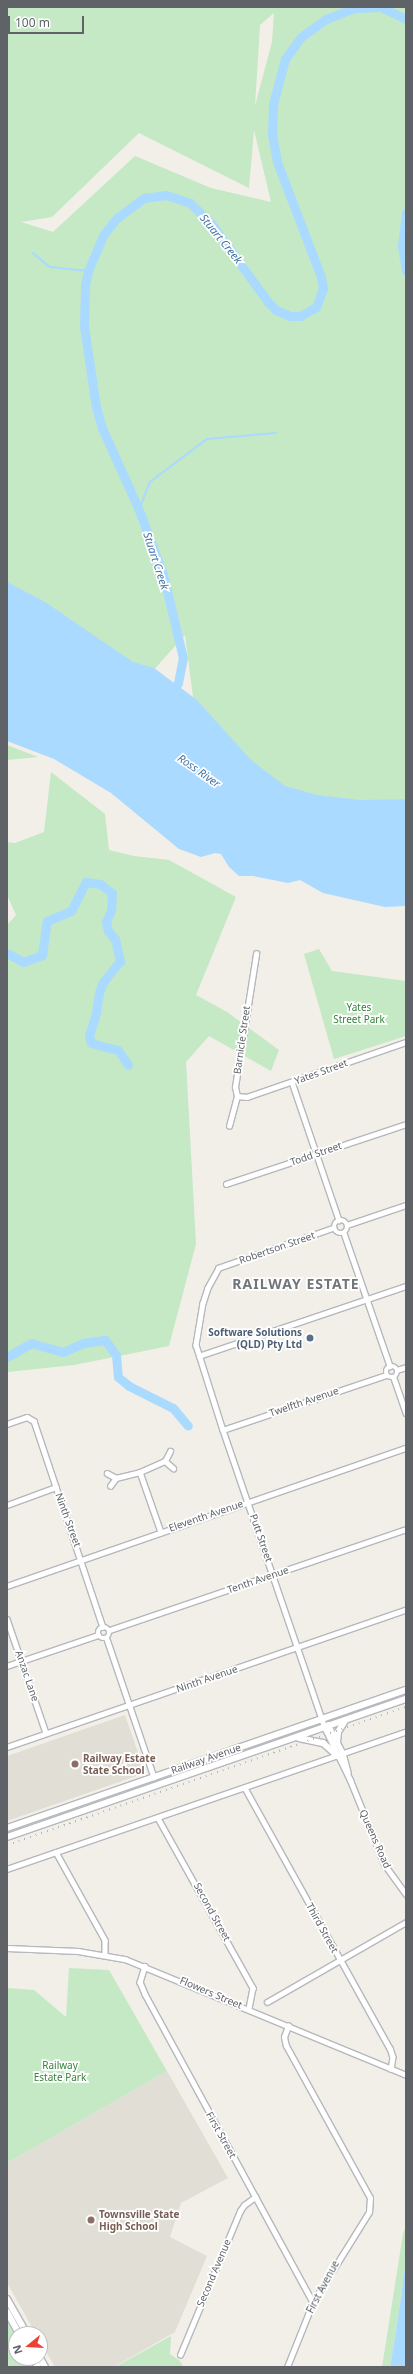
<!DOCTYPE html>
<html>
<head>
<meta charset="utf-8">
<style>
  body { margin:0 }
  #map { position:relative; width:413px; height:2374px; overflow:hidden; background:#f1efe8; font-family:"Noto Sans",sans-serif }
  div>[style] { position:absolute }
  .education>* { inset:0; background:#e1ded6 }
  .green>* { inset:0; background:#c5e8c5 }
  .water>* { inset:0; background:#aadaff }
  .stream>* { height:1.5px; margin:-0.75px; padding:0 0.75px; transform-origin:0.75px; border-radius:0.75px; background:#aadaff }
  .river>* { height:9px; margin:-4.5px; padding:0 4.5px; transform-origin:4.5px; border-radius:4.5px; background:#aadaff }
  .roads { filter:drop-shadow(1px 0 #b5b8bc) drop-shadow(-1px 0 #b5b8bc) drop-shadow(0 1px #b5b8bc) drop-shadow(0 -1px #b5b8bc) }
  .street>* { height:4.5px; margin:-2.25px; padding:0 2.25px; transform-origin:2.25px; border-radius:2.25px; background:#fff }
  .street>.ring { margin:-2.25px; padding:0; box-sizing:content-box; background:none; border:4.5px solid #fff; border-radius:50% }
  .secondary>* { height:6px; margin:-3px; padding:0 3px; transform-origin:3px; border-radius:3px; background:#fff }
  .rail>* { height:1.5px; margin-top:-0.75px; transform-origin:0; background:repeating-linear-gradient(90deg,#b6b7b8 0 1px,transparent 0 6px) }
  .dots>* { width:11px; height:11px; translate:-50% -50%; box-sizing:border-box; border:2px solid #fff; border-radius:50% }
  span { translate:-50% -50%; white-space:nowrap; text-align:center; line-height:1.15; -webkit-text-stroke:3.5px #fff; paint-order:stroke }
  .park-label { font-size:10px; color:#348238 }
  .street-label { font-size:10px; color:#5f6368 }
  .service-label { font-size:10px; color:#4e5e75; font-weight:700 }
  .right { translate:-100% -50%; text-align:right }
  .education-label { font-size:10px; color:#785e54; font-weight:700 }
  .left { translate:0 -50%; text-align:left }
  .water-label { font-size:11px; color:#4174aa; font-style:italic }
  .district-label { font-size:14px; color:#70757a; font-weight:700; letter-spacing:1px }
  .frame { position:absolute; inset:0; border:8px solid #5f6368; pointer-events:none }
  .north { position:absolute; left:8px; top:2326px; width:40px; height:40px; box-sizing:border-box; background:#fff; border:1px solid #bfc1c3; border-radius:50%; rotate:252deg; font-size:11px; font-weight:700; line-height:16px; text-align:center; color:#5f6368 }
  .north::after { content:''; display:block; margin:auto; width:14px; height:18px; background:#ea4335; clip-path:polygon(50% 0,100% 100%,50% 72%,0 100%) }
  .scale { position:absolute; left:8px; top:16px; width:76px; height:18px; box-sizing:border-box; border:2px solid #5f6368; border-top:0; padding-left:5px; font-size:12px; line-height:14px; white-space:nowrap; color:#5f6368; -webkit-text-stroke:3px #fff; paint-order:stroke }
</style>
</head>
<body>
<div id="map">
  <div class="education">
    <i style="clip-path:polygon(125px 1715px,145px 1773px,7px 1821px,7px 1756px)"></i>
    <i style="clip-path:polygon(167px 2071px,228px 2178px,181px 2203px,170px 2237px,207px 2256px,175px 2332px,114px 2367px,55px 2367px,40px 2341px,40px 2334px,36px 2334px,7px 2283px,7px 2163px)"></i>
  </div>
  <div class="green">
    <i style="clip-path:polygon(evenodd,7px 7px,406px 7px,406px 799px,320px 805px,237px 765px,195px 712px,185px 635px,142px 683px,7px 599px,7px 7px,274px 13px,272px 42px,255px 106px,260px 25px,274px 13px,7px 7px,254px 130px,271px 202px,211px 188px,135px 156px,53px 232px,21px 222px,52px 217px,139px 133px,249px 188px,254px 130px)"></i>
    <i style="clip-path:polygon(7px 745px,38px 757px,7px 760px)"></i>
    <i style="clip-path:polygon(51px 772px,105px 814px,109px 850px,134px 856px,169px 860px,236px 897px,196px 995px,227px 1012px,279px 1050px,271px 1071px,209px 1036px,186px 1062px,196px 1244px,169px 1346px,74px 1365px,7px 1372px,7px 925px,16px 915px,7px 895px,7px 842px,15px 843px,44px 832px)"></i>
    <i style="clip-path:polygon(319px 949px,332px 971px,406px 981px,406px 1036px,334px 1059px,304px 954px)"></i>
    <i style="clip-path:polygon(69px 1968px,109px 1970px,167px 2071px,7px 2163px,7px 1988px,34px 1990px,66px 2017px)"></i>
    <i style="clip-path:polygon(406px 2226px,406px 2261px,396px 2332px,390px 2367px,382px 2367px,403px 2234px)"></i>
    <i style="clip-path:polygon(7px 2321px,16px 2337px,16px 2358px,28px 2358px,33px 2367px,7px 2367px)"></i>
    <i style="clip-path:polygon(171px 2336px,170px 2354px,180px 2361px,183px 2367px,115px 2367px)"></i>
  </div>
  <div class="water">
    <i style="clip-path:polygon(7px 582px,45px 602px,133px 662px,154px 668px,197px 700px,251px 760px,285px 786px,317px 795px,360px 800px,406px 799px,406px 906px,385px 907px,323px 893px,300px 880px,288px 883px,253px 876px,239px 876px,229px 867px,221px 854px,215px 853px,201px 857px,179px 849px,111px 793px,54px 759px,7px 741px)"></i>
    <i style="clip-path:polygon(406px 2261px,406px 2367px,390px 2367px,396px 2332px)"></i>
  </div>
  <div class="stream">
    <i style="left:33px;top:253px;width:22px;rotate:39deg"></i>
    <i style="left:50px;top:267px;width:38px;rotate:6deg"></i>
    <i style="left:139px;top:510px;width:30px;rotate:-69deg"></i>
    <i style="left:150px;top:482px;width:71px;rotate:-37deg"></i>
    <i style="left:207px;top:439px;width:69px;rotate:-5deg"></i>
  </div>
  <div class="river">
    <i style="left:406px;top:213px;width:33px;rotate:97deg"></i>
    <i style="left:402px;top:246px;width:25px;rotate:81deg"></i>
    <i style="left:171px;top:696px;width:15px;rotate:-62deg"></i>
    <i style="left:178px;top:683px;width:25px;rotate:-79deg"></i>
    <i style="left:183px;top:658px;width:86px;rotate:-103.4deg"></i>
    <i style="left:163px;top:574px;width:68px;rotate:-110.6deg"></i>
    <i style="left:139px;top:510px;width:90px;rotate:-114.3deg"></i>
    <i style="left:102px;top:428px;width:22px;rotate:-106deg"></i>
    <i style="left:96px;top:407px;width:81px;rotate:-98.5deg"></i>
    <i style="left:84px;top:327px;width:42px;rotate:-88.6deg"></i>
    <i style="left:85px;top:285px;width:14px;rotate:-78deg"></i>
    <i style="left:88px;top:271px;width:39px;rotate:-67deg"></i>
    <i style="left:103px;top:235px;width:22px;rotate:-51deg"></i>
    <i style="left:117px;top:218px;width:34px;rotate:-37deg"></i>
    <i style="left:144px;top:198px;width:22px;rotate:-8deg"></i>
    <i style="left:166px;top:195px;width:25px;rotate:18deg"></i>
    <i style="left:190px;top:203px;width:28px;rotate:44deg"></i>
    <i style="left:210px;top:222px;width:99px;rotate:54.1deg"></i>
    <i style="left:268px;top:302px;width:11px;rotate:45deg"></i>
    <i style="left:276px;top:310px;width:15px;rotate:23deg"></i>
    <i style="left:290px;top:316px;width:10px"></i>
    <i style="left:300px;top:316px;width:18px;rotate:-29deg"></i>
    <i style="left:316px;top:307px;width:19px;rotate:-69deg"></i>
    <i style="left:323px;top:289px;width:12px;rotate:-99deg"></i>
    <i style="left:321px;top:277px;width:123px;rotate:-110.9deg"></i>
    <i style="left:277px;top:162px;width:27px;rotate:-100deg"></i>
    <i style="left:272px;top:135px;width:31px;rotate:-88deg"></i>
    <i style="left:273px;top:104px;width:47px;rotate:-75.1deg"></i>
    <i style="left:285px;top:59px;width:27px;rotate:-54deg"></i>
    <i style="left:301px;top:37px;width:31px;rotate:-36deg"></i>
    <i style="left:326px;top:19px;width:31px;rotate:-21deg"></i>
    <i style="left:355px;top:8px;width:26px;rotate:-2deg"></i>
    <i style="left:381px;top:7px;width:28px;rotate:26deg"></i>
    <i style="left:7px;top:953px;width:18px;rotate:29deg"></i>
    <i style="left:23px;top:962px;width:20px;rotate:-20deg"></i>
    <i style="left:42px;top:955px;width:34px;rotate:-82deg"></i>
    <i style="left:47px;top:921px;width:26px;rotate:-23deg"></i>
    <i style="left:71px;top:911px;width:33px;rotate:-63deg"></i>
    <i style="left:86px;top:882px;width:14px;rotate:8deg"></i>
    <i style="left:100px;top:884px;width:15px;rotate:37deg"></i>
    <i style="left:112px;top:893px;width:17px;rotate:93deg"></i>
    <i style="left:111px;top:910px;width:13px;rotate:113deg"></i>
    <i style="left:106px;top:922px;width:9px;rotate:77deg"></i>
    <i style="left:108px;top:931px;width:11px;rotate:49deg"></i>
    <i style="left:115px;top:939px;width:23px;rotate:77deg"></i>
    <i style="left:120px;top:961px;width:27px;rotate:129deg"></i>
    <i style="left:103px;top:982px;width:12px;rotate:110deg"></i>
    <i style="left:99px;top:993px;width:20px;rotate:99deg"></i>
    <i style="left:96px;top:1013px;width:24px;rotate:107deg"></i>
    <i style="left:89px;top:1036px;width:7px;rotate:74deg"></i>
    <i style="left:91px;top:1043px;width:28px;rotate:15deg"></i>
    <i style="left:118px;top:1050px;width:18px;rotate:56deg"></i>
    <i style="left:7px;top:1357px;width:28px;rotate:-30deg"></i>
    <i style="left:31px;top:1343px;width:33px;rotate:16deg"></i>
    <i style="left:63px;top:1352px;width:22px;rotate:-24deg"></i>
    <i style="left:83px;top:1343px;width:22px;rotate:-8deg"></i>
    <i style="left:105px;top:1340px;width:19px;rotate:54deg"></i>
    <i style="left:116px;top:1355px;width:22px;rotate:85deg"></i>
    <i style="left:118px;top:1377px;width:14px;rotate:39deg"></i>
    <i style="left:129px;top:1386px;width:49px;rotate:26.6deg"></i>
    <i style="left:173px;top:1408px;width:23px;rotate:50deg"></i>
  </div>
  <div class="roads">
    <div class="street">
      <i style="left:292px;top:1082px;width:146px;rotate:71.2deg"></i>
      <i style="left:237px;top:1096px;width:10px;rotate:6deg"></i>
      <i style="left:247px;top:1097px;width:168px;rotate:-19.1deg"></i>
      <i style="left:229px;top:1126px;width:31px;rotate:-75deg"></i>
      <i style="left:237px;top:1096px;width:9px;rotate:-103deg"></i>
      <i style="left:235px;top:1087px;width:135px;rotate:-81deg"></i>
      <i style="left:226px;top:1184px;width:190px;rotate:-18.4deg"></i>
      <i class="ring" style="left:334px;top:1220px;width:9.5px;height:9.5px"></i>
      <i style="left:347px;top:1225px;width:62px;rotate:-18.7deg"></i>
      <i style="left:334px;top:1228px;width:122px;rotate:160.8deg"></i>
      <i style="left:219px;top:1268px;width:23px;rotate:119deg"></i>
      <i style="left:208px;top:1288px;width:16px;rotate:108deg"></i>
      <i style="left:203px;top:1303px;width:43px;rotate:99.5deg"></i>
      <i style="left:196px;top:1345px;width:89px;rotate:72.4deg"></i>
      <i style="left:223px;top:1430px;width:315px;rotate:71.1deg"></i>
      <i style="left:325px;top:1728px;width:59px;rotate:63.9deg"></i>
      <i style="left:344px;top:1233px;width:141px;rotate:70.9deg"></i>
      <i style="left:199px;top:1356px;width:219px;rotate:-18.7deg"></i>
      <i class="ring" style="left:386px;top:1366px;width:7.5px;height:7.5px"></i>
      <i style="left:397px;top:1370px;width:9px;rotate:-18deg"></i>
      <i style="left:394px;top:1378px;width:37px;rotate:71deg"></i>
      <i style="left:7px;top:1424px;width:21px;rotate:-19deg"></i>
      <i style="left:27px;top:1417px;width:8px;rotate:30deg"></i>
      <i style="left:34px;top:1421px;width:217px;rotate:71.5deg"></i>
      <i style="left:223px;top:1430px;width:172px;rotate:-18.6deg"></i>
      <i style="left:165px;top:1461px;width:11px;rotate:-63deg"></i>
      <i style="left:140px;top:1472px;width:64px;rotate:70.7deg"></i>
      <i style="left:107px;top:1473px;width:10px;rotate:29deg"></i>
      <i style="left:110px;top:1486px;width:10px;rotate:-53deg"></i>
      <i style="left:116px;top:1478px;width:25px;rotate:-14deg"></i>
      <i style="left:140px;top:1472px;width:27px;rotate:-24deg"></i>
      <i style="left:165px;top:1461px;width:11px;rotate:41deg"></i>
      <i style="left:7px;top:1505px;width:52px;rotate:-20.2deg"></i>
      <i style="left:7px;top:1586px;width:422px;rotate:-19.1deg"></i>
      <i style="left:7px;top:1619px;width:120px;rotate:71.1deg"></i>
      <i class="ring" style="left:98px;top:1627px;width:7.5px;height:7.5px"></i>
      <i style="left:110px;top:1630px;width:313px;rotate:-18.8deg"></i>
      <i style="left:107px;top:1639px;width:146px;rotate:71.2deg"></i>
      <i style="left:7px;top:1666px;width:96px;rotate:-18.8deg"></i>
      <i style="left:328px;top:1724px;width:33px;rotate:63deg"></i>
      <i style="left:343px;top:1753px;width:20px;rotate:75deg"></i>
      <i style="left:7px;top:1747px;width:422px;rotate:-19deg"></i>
      <i style="left:350px;top:1779px;width:93px;rotate:67.9deg"></i>
      <i style="left:385px;top:1865px;width:36px;rotate:54deg"></i>
      <i style="left:245px;top:1788px;width:298px;rotate:60.9deg"></i>
      <i style="left:390px;top:2048px;width:9px;rotate:72deg"></i>
      <i style="left:393px;top:2057px;width:12px;rotate:99deg"></i>
      <i style="left:158px;top:1818px;width:195px;rotate:60.8deg"></i>
      <i style="left:253px;top:1988px;width:21px;rotate:101deg"></i>
      <i style="left:56px;top:1852px;width:101px;rotate:60.9deg"></i>
      <i style="left:105px;top:1940px;width:15px;rotate:90deg"></i>
      <i style="left:7px;top:1869px;width:422px;rotate:-19deg"></i>
      <i style="left:7px;top:1948px;width:71px;rotate:2.4deg"></i>
      <i style="left:78px;top:1951px;width:48px;rotate:9.7deg"></i>
      <i style="left:125px;top:1959px;width:304px;rotate:22.4deg"></i>
      <i style="left:145px;top:1966px;width:17px;rotate:107deg"></i>
      <i style="left:140px;top:1982px;width:13px;rotate:67deg"></i>
      <i style="left:145px;top:1994px;width:351px;rotate:61.4deg"></i>
      <i style="left:267px;top:2002px;width:160px;rotate:-29.9deg"></i>
      <i style="left:180px;top:2355px;width:156px;rotate:-67.4deg"></i>
      <i style="left:240px;top:2211px;width:7px;rotate:-56deg"></i>
      <i style="left:244px;top:2205px;width:14px;rotate:-36deg"></i>
      <i style="left:287px;top:2367px;width:70px;rotate:-68.2deg"></i>
      <i style="left:313px;top:2302px;width:106px;rotate:-58.1deg"></i>
      <i style="left:369px;top:2212px;width:14px;rotate:-86deg"></i>
      <i style="left:370px;top:2198px;width:174px;rotate:-118.9deg"></i>
      <i style="left:286px;top:2046px;width:9px;rotate:-103deg"></i>
      <i style="left:284px;top:2037px;width:12px;rotate:-70deg"></i>
    </div>
    <div class="secondary">
      <i style="left:299px;top:1738px;width:25px;rotate:12deg"></i>
      <i style="left:323px;top:1743px;width:20px;rotate:41deg"></i>
      <i style="left:337px;top:1742px;width:10px;rotate:-84deg"></i>
      <i style="left:338px;top:1732px;width:13px;rotate:-58deg"></i>
      <i style="left:7px;top:1828px;width:422px;rotate:-19.1deg"></i>
      <i style="left:7px;top:1837px;width:422px;rotate:-19.1deg"></i>
      <i style="left:7px;top:2299px;width:40px;rotate:60.3deg"></i>
      <i style="left:7px;top:2312px;width:25px;rotate:61deg"></i>
      <i style="left:33px;top:2358px;width:10px;rotate:61deg"></i>
      <i style="left:40px;top:2358px;width:10px;rotate:61deg"></i>
    </div>
  </div>
  <div class="rail">
    <i style="left:7px;top:1845px;width:422px;rotate:-19.1deg"></i>
  </div>
  <div class="dots">
    <i style="left:310px;top:1338px;background:#5c6f8a"></i>
    <i style="left:75px;top:1764px;background:#8d6e63"></i>
    <i style="left:91px;top:2220px;background:#8d6e63"></i>
  </div>
  <div class="park-label">
    <span style="left:359px;top:1013px">Yates<br>Street Park</span>
    <span style="left:60px;top:2071px">Railway<br>Estate Park</span>
  </div>
  <div class="street-label">
    <span style="left:242px;top:1040px;rotate:-82deg">Barnicle Street</span>
    <span style="left:321px;top:1072px;rotate:-20deg">Yates Street</span>
    <span style="left:316px;top:1154px;rotate:-19deg">Todd Street</span>
    <span style="left:277px;top:1248px;rotate:-19deg">Robertson Street</span>
    <span style="left:304px;top:1402px;rotate:-19deg">Twelfth Avenue</span>
    <span style="left:206px;top:1516px;rotate:-19deg">Eleventh Avenue</span>
    <span style="left:68px;top:1520px;rotate:70deg">Ninth Street</span>
    <span style="left:261px;top:1538px;rotate:71deg">Putt Street</span>
    <span style="left:258px;top:1580px;rotate:-19deg">Tenth Avenue</span>
    <span style="left:27px;top:1676px;rotate:71deg">Anzac Lane</span>
    <span style="left:207px;top:1679px;rotate:-19deg">Ninth Avenue</span>
    <span style="left:206px;top:1759px;rotate:-19deg">Railway Avenue</span>
    <span style="left:375px;top:1839px;rotate:66deg">Queens Road</span>
    <span style="left:212px;top:1912px;rotate:61deg">Second Street</span>
    <span style="left:322px;top:1928px;rotate:61deg">Third Street</span>
    <span style="left:211px;top:1993px;rotate:23deg">Flowers Street</span>
    <span style="left:221px;top:2135px;rotate:61deg">First Street</span>
    <span style="left:214px;top:2273px;rotate:-67deg">Second Avenue</span>
    <span style="left:323px;top:2287px;rotate:-62deg">First Avenue</span>
  </div>
  <div class="service-label">
    <span class="right" style="left:302px;top:1338px">Software Solutions<br>(QLD) Pty Ltd</span>
  </div>
  <div class="education-label">
    <span class="left" style="left:83px;top:1764px">Railway Estate<br>State School</span>
    <span class="left" style="left:99px;top:2220px">Townsville State<br>High School</span>
  </div>
  <div class="water-label">
    <span style="left:221px;top:239px;rotate:51deg">Stuart Creek</span>
    <span style="left:156px;top:561px;rotate:72deg">Stuart Creek</span>
    <span style="left:199px;top:771px;rotate:35deg">Ross River</span>
  </div>
  <div class="district-label">
    <span style="left:296px;top:1284px">RAILWAY ESTATE</span>
  </div>
  <div class="frame"></div>
  <div class="north">N</div>
  <div class="scale">100 m</div>
</div>
</body>
</html>
